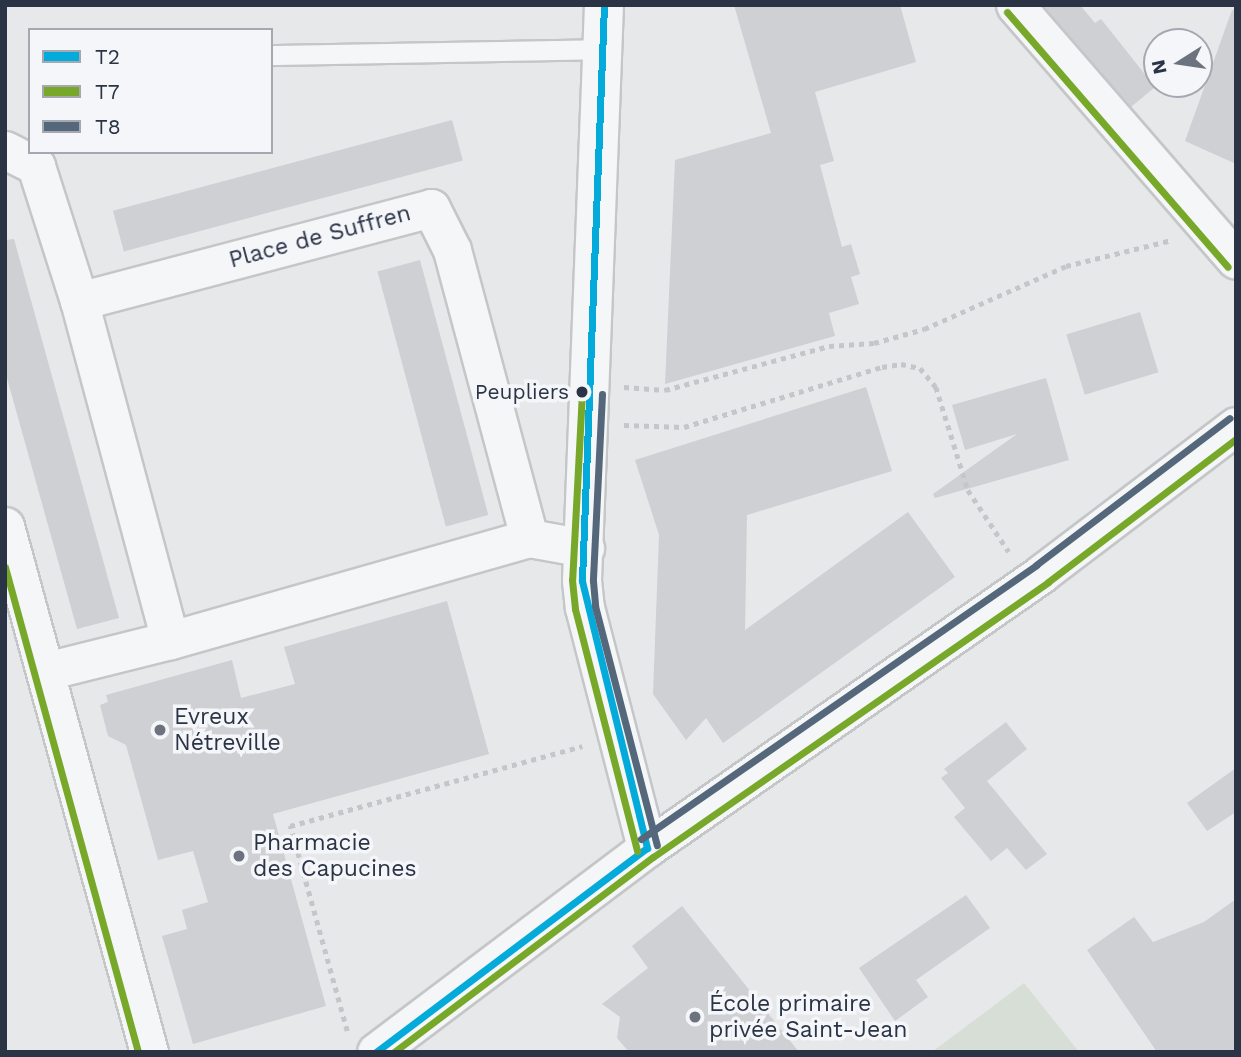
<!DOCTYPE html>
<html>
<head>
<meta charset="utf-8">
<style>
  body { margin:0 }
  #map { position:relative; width:1241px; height:1057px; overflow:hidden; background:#e6e8ea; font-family:"Work Sans",sans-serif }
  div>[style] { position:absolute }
  .green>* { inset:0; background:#d6ded6 }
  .building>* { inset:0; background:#ced0d3; transform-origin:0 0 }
  .path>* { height:4.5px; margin-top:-2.25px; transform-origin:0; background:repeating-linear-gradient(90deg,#c5c6ca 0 5px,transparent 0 10px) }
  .roads { filter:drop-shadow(2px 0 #c4c6c8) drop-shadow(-2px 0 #c4c6c8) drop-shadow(0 2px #c4c6c8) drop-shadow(0 -2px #c4c6c8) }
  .service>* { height:19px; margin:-9.5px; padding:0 9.5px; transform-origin:9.5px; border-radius:9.5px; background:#f5f6f7 }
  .minor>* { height:37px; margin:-18.5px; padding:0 18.5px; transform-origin:18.5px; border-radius:18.5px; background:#f5f6f7 }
  .tertiary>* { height:38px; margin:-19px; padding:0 19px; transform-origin:19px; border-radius:19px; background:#f5f6f7 }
  .bus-1>* { height:7px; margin:-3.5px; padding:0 3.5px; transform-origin:3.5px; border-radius:3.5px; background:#04aada }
  .bus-2>* { height:7px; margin:-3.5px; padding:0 3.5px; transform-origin:3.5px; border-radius:3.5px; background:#78a82a }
  .bus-3>* { height:7px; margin:-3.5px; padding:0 3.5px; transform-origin:3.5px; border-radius:3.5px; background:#55677a }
  .dots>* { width:19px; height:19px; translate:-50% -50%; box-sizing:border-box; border:4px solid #f4f6f9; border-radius:50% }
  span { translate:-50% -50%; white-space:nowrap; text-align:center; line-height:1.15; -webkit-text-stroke:7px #f4f6f9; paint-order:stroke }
  .bus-label { font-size:21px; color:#2b3445 }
  .right { translate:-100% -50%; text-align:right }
  .street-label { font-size:23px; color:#2b3445 }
  .poi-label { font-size:23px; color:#2b3445 }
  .left { translate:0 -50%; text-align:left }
  .frame { position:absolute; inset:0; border:7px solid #2b3445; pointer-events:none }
  .legend { position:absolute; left:28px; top:28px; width:245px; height:126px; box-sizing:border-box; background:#f4f6f9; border:2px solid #a4a8b1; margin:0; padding:9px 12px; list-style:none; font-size:21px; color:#2b3445 }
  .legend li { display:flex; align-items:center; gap:14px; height:35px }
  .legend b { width:35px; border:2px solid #a4a8b1 }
  .north { position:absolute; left:1143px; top:28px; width:70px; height:70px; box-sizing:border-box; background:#f4f6f9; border:2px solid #a4a8b1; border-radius:50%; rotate:258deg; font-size:19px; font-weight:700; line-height:28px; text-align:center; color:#2b3445 }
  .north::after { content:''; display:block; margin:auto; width:24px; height:32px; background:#6c737f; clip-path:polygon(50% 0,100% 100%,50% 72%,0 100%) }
</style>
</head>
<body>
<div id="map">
  <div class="green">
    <i style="clip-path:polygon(1024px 983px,1079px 1052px,932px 1052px)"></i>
  </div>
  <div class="building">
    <i style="clip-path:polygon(734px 5px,900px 5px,916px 62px,815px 92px,834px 161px,820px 165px,842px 247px,851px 244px,860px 274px,851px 277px,859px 304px,829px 313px,835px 336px,665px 384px,675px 160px,771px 133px)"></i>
    <i style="clip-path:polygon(1043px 5px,1080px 5px,1095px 23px,1101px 19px,1155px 87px,1131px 107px)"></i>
    <i style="clip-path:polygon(1232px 10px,1236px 11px,1236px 164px,1185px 141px)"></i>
    <i style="left:452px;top:120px;width:42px;height:351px;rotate:75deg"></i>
    <i style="clip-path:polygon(14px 239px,119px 618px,77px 629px,5px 371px,5px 240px)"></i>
    <i style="left:420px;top:260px;width:264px;height:44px;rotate:75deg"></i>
    <i style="left:1140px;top:312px;width:63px;height:77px;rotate:73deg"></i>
    <i style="clip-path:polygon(1046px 378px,1069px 460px,935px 498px,933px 494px,1017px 434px,965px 450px,952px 405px)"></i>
    <i style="clip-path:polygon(866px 387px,892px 471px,747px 515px,745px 630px,908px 512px,955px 577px,723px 743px,706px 718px,686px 740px,653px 694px,659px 535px,635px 460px)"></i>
    <i style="clip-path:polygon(447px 601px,489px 754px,273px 814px,326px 1006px,193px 1044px,162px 936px,187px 929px,182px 910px,208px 902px,193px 851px,158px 860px,126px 745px,108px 736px,100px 705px,108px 702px,106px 695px,232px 660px,241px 698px,295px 684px,284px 647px)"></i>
    <i style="clip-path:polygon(1006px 722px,1027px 749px,987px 781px,1047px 854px,1026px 870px,1007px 848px,991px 861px,954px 817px,965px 808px,941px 778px,948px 773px,944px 769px)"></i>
    <i style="clip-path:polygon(1236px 768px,1236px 812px,1207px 831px,1187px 803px)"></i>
    <i style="clip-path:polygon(966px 895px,990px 928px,916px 980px,928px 997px,895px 1021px,859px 968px)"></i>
    <i style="clip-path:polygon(1236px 899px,1236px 1052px,1157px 1052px,1087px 950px,1134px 917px,1153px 942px,1204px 922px)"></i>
    <i style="clip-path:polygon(682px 906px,799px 1052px,629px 1052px,617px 1038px,620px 1017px,602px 1004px,648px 968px,632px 946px)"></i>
  </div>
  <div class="path">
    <i style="left:624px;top:387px;width:41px;rotate:4.2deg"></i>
    <i style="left:665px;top:390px;width:170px;rotate:-15deg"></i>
    <i style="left:829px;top:346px;width:45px;rotate:-3.8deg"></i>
    <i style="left:874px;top:343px;width:52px;rotate:-15.6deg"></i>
    <i style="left:924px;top:329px;width:155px;rotate:-23.9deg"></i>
    <i style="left:1066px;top:266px;width:109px;rotate:-13.8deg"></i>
    <i style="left:624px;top:425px;width:60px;rotate:1.9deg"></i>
    <i style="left:684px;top:427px;width:207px;rotate:-16.9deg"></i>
    <i style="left:882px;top:367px;width:19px;rotate:-9deg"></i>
    <i style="left:901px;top:364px;width:19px;rotate:12deg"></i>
    <i style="left:920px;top:368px;width:25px;rotate:50deg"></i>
    <i style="left:936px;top:387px;width:108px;rotate:72.7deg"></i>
    <i style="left:968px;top:490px;width:74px;rotate:56.5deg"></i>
    <i style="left:347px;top:1031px;width:213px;rotate:-105.5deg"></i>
    <i style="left:290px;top:826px;width:303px;rotate:-15.3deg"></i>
  </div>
  <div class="roads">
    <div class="service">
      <i style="left:271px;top:55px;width:332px;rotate:-1deg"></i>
    </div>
    <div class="minor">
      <i style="left:1015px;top:5px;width:337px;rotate:49.1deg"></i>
      <i style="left:5px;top:150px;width:35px;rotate:27deg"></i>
      <i style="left:36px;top:166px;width:142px;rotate:72.3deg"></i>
      <i style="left:5px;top:526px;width:545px;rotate:74.69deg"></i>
      <i style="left:529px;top:538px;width:373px;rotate:164.1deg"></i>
      <i style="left:170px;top:640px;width:351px;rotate:-105deg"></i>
      <i style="left:79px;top:301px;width:364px;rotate:-14.8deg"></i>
      <i style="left:431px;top:208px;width:47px;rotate:63.4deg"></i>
      <i style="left:452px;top:250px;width:298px;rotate:75deg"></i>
      <i style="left:529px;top:538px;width:57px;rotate:10.1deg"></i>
      <i style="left:46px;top:671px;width:128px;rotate:-14deg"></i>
      <i style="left:376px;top:1052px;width:339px;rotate:-37deg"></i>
      <i style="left:647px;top:848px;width:481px;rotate:-34.8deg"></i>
      <i style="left:1042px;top:573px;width:243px;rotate:-37.2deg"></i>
    </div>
    <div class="tertiary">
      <i style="left:604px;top:5px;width:576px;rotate:92.19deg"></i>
      <i style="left:582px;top:581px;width:27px;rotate:84deg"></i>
      <i style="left:585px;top:608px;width:248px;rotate:75.5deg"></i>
    </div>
  </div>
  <div class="bus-1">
    <i style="left:604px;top:5px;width:576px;rotate:92.19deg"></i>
    <i style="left:582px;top:581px;width:275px;rotate:76.3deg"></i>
    <i style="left:376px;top:1052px;width:339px;rotate:-37deg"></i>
  </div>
  <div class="bus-2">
    <i style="left:1007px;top:12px;width:337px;rotate:49.1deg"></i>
    <i style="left:582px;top:392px;width:188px;rotate:93deg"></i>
    <i style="left:572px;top:580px;width:29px;rotate:84deg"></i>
    <i style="left:575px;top:609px;width:250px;rotate:75.6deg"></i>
    <i style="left:5px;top:567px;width:503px;rotate:74.66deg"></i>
    <i style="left:394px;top:1052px;width:324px;rotate:-37deg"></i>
    <i style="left:653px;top:857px;width:481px;rotate:-34.8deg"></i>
    <i style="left:1048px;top:582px;width:236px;rotate:-37.3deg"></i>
  </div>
  <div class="bus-3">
    <i style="left:602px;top:394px;width:187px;rotate:92.8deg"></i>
    <i style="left:593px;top:581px;width:25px;rotate:85deg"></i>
    <i style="left:595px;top:606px;width:247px;rotate:75.5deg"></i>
    <i style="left:641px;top:839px;width:481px;rotate:-34.7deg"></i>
    <i style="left:1036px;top:565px;width:243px;rotate:-37.2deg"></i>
  </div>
  <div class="dots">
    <i style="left:582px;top:392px;background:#2b3445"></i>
    <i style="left:160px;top:730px;background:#6c737f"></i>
    <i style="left:239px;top:856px;background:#6c737f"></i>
    <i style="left:695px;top:1017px;background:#6c737f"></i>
  </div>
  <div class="bus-label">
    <span class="right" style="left:569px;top:392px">Peupliers</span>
  </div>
  <div class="street-label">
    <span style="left:320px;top:237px;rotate:-15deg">Place de Suffren</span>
  </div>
  <div class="poi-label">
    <span class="left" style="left:174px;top:730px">Evreux<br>Nétreville</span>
    <span class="left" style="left:253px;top:856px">Pharmacie<br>des Capucines</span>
    <span class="left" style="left:709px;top:1017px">École primaire<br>privée Saint-Jean</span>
  </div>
  <div class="frame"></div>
  <ul class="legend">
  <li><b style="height:9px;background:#04aada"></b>T2</li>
  <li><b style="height:9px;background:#78a82a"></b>T7</li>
  <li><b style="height:9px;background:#55677a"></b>T8</li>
  </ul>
  <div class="north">N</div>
</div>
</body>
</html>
